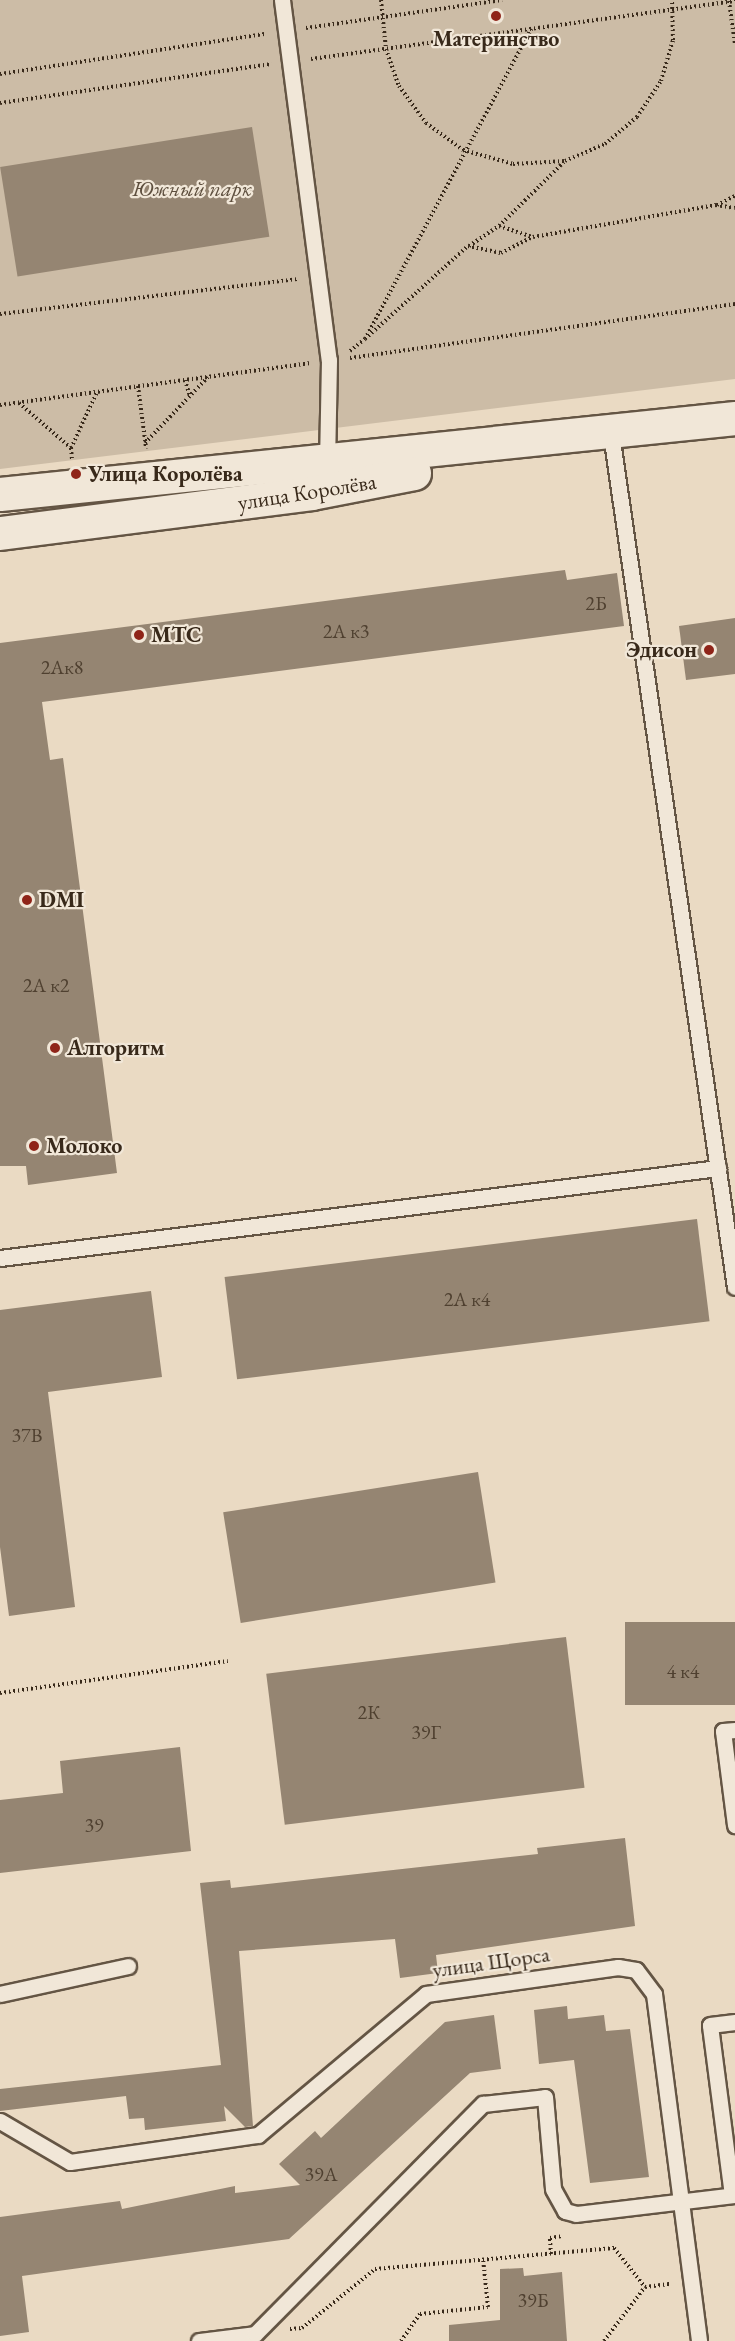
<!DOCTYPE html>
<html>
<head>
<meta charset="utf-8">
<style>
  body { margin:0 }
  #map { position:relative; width:735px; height:2341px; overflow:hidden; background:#eadac3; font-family:"EB Garamond",serif }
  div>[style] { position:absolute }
  .green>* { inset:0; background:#ccbca6 }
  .building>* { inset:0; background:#958572; transform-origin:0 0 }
  .path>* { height:4px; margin-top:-2px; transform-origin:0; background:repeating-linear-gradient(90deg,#38291a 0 1.5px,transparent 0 4.5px) }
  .roads { filter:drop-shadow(2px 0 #645544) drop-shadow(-2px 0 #645544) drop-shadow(0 2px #645544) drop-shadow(0 -2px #645544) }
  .service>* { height:15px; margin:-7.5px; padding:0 7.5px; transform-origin:7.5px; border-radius:7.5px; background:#f1e7d8 }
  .tertiary>* { height:33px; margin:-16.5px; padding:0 16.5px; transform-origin:16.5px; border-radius:16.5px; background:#f1e7d8 }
  .dots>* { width:16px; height:16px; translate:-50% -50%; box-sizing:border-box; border:3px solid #f1e7d8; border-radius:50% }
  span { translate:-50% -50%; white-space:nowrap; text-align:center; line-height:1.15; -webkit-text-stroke:4.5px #f1e7d8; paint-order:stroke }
  .number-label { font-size:20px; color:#4f4030 }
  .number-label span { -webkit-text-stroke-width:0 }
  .poi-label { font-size:22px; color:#38291a; font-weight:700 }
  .left { translate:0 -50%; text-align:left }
  .right { translate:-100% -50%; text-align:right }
  .park-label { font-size:22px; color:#5d4e3d; font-style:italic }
  .street-label { font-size:22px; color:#38291a }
</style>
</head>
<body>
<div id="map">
  <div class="green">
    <i style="clip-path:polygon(0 0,735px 0,735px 379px,0 469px)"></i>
  </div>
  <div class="building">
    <i style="left:252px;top:127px;width:111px;height:255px;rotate:81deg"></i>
    <i style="clip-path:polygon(565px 570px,567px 580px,617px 573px,624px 626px,42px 702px,50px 760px,63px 758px,117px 1173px,28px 1185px,26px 1166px,0 1166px,0 643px)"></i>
    <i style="clip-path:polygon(735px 618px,735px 674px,686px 680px,679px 626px)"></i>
    <i style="left:697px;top:1219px;width:103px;height:476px;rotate:83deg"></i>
    <i style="clip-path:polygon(151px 1291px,162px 1377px,48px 1392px,75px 1607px,9px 1616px,0 1547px,0 1310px)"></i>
    <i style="left:478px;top:1472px;width:112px;height:258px;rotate:81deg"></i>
    <i style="left:735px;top:1622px;width:83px;height:110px;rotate:90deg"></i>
    <i style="left:566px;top:1637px;width:152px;height:302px;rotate:83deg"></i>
    <i style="clip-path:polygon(180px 1747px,191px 1851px,0 1873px,0 1800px,63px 1793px,60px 1761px)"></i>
    <i style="clip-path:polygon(625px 1838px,635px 1926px,436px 1955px,438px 1973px,400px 1978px,395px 1939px,239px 1951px,253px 2126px,245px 2127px,224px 2106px,226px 2121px,145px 2130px,144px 2118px,129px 2119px,126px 2096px,0 2111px,0 2089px,221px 2065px,200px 1883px,230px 1880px,231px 1888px,538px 1854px,537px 1848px)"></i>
    <i style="clip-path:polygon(567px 2006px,568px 2019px,604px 2015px,606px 2031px,630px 2029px,649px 2177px,590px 2183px,574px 2060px,539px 2064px,534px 2010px)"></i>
    <i style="clip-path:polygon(494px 2015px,501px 2069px,470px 2073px,289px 2239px,22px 2276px,29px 2332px,0 2336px,0 2217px,120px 2201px,122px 2209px,235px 2186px,235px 2193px,300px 2185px,279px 2164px,315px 2131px,321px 2138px,445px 2022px)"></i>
    <i style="clip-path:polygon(523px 2268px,524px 2276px,562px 2272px,567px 2341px,449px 2341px,449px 2325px,500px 2320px,500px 2269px)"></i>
  </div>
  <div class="path">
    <i style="left:381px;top:0;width:49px;rotate:84.2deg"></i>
    <i style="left:386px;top:49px;width:39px;rotate:71deg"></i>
    <i style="left:399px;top:86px;width:46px;rotate:53.9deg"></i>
    <i style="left:426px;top:123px;width:46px;rotate:36.1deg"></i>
    <i style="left:463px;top:150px;width:52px;rotate:15.6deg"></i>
    <i style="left:513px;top:164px;width:52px;rotate:-3.3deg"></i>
    <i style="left:565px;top:161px;width:43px;rotate:-23deg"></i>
    <i style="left:605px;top:144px;width:42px;rotate:-40.2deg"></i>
    <i style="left:637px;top:117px;width:43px;rotate:-56.3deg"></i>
    <i style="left:661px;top:81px;width:43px;rotate:-73.7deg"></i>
    <i style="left:673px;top:40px;width:40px;rotate:-91.4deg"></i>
    <i style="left:729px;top:1px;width:43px;rotate:82.1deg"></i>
    <i style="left:306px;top:28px;width:198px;rotate:-8.1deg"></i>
    <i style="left:311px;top:59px;width:428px;rotate:-7.8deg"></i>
    <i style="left:0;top:74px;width:269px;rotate:-8.6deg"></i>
    <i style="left:0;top:103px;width:274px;rotate:-8.2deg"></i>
    <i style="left:717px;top:205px;width:20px;rotate:-27deg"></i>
    <i style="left:499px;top:226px;width:91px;rotate:-44.6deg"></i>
    <i style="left:469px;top:246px;width:36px;rotate:-34deg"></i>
    <i style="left:499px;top:226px;width:35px;rotate:18deg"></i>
    <i style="left:0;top:314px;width:299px;rotate:-6.7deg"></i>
    <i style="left:365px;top:339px;width:139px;rotate:-42.1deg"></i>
    <i style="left:468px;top:246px;width:34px;rotate:12deg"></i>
    <i style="left:501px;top:253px;width:36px;rotate:-27deg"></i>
    <i style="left:533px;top:237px;width:186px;rotate:-9.9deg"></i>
    <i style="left:716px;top:205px;width:19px;rotate:9deg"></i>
    <i style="left:350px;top:351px;width:19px;rotate:-39deg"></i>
    <i style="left:365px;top:339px;width:352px;rotate:-61.8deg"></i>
    <i style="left:350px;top:358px;width:389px;rotate:-8deg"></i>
    <i style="left:185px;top:380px;width:17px;rotate:73deg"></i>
    <i style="left:138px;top:386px;width:63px;rotate:82.6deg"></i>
    <i style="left:19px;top:403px;width:69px;rotate:40.9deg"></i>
    <i style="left:71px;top:448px;width:11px;rotate:85deg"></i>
    <i style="left:0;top:405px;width:312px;rotate:-7.7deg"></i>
    <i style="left:145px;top:443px;width:91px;rotate:-46.3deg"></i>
    <i style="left:71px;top:448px;width:62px;rotate:-65.1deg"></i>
    <i style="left:0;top:1693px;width:230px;rotate:-8deg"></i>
    <i style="left:551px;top:2254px;width:16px;rotate:-94deg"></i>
    <i style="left:550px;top:2238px;width:12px;rotate:-9deg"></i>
    <i style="left:290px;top:2329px;width:12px;rotate:-5deg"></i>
    <i style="left:302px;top:2328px;width:94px;rotate:-38.9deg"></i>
    <i style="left:375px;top:2269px;width:240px;rotate:-5deg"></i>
    <i style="left:614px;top:2248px;width:50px;rotate:51.5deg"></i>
    <i style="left:401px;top:2341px;width:33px;rotate:-55deg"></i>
    <i style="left:420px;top:2314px;width:68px;rotate:-5.9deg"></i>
    <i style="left:488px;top:2307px;width:48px;rotate:-95.9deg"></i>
    <i style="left:604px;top:2341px;width:68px;rotate:-52.8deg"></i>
    <i style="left:645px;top:2287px;width:26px;rotate:-7deg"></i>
  </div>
  <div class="roads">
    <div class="service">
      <i style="left:282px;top:0;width:363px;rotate:82.6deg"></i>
      <i style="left:329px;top:360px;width:103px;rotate:91.1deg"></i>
      <i style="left:611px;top:434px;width:862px;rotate:81.73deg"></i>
      <i style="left:0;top:1258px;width:724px;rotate:-7.14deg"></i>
      <i style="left:735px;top:1730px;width:12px;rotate:175deg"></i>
      <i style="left:723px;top:1731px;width:95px;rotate:82.7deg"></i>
      <i style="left:0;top:1994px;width:131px;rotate:-12.3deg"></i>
      <i style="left:0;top:2121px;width:81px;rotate:30.4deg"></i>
      <i style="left:70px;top:2162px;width:190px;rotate:-8.2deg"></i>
      <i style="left:258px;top:2135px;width:219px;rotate:-40deg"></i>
      <i style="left:426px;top:1994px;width:194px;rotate:-8deg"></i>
      <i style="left:618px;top:1967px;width:18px;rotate:9deg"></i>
      <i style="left:636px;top:1970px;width:30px;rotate:53deg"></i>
      <i style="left:654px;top:1994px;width:350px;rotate:82.6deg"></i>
      <i style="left:732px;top:2195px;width:171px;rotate:-97.4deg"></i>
      <i style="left:710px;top:2025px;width:25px;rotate:-7deg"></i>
      <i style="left:199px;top:2341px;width:56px;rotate:-7.1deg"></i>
      <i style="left:255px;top:2334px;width:324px;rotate:-45.3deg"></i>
      <i style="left:483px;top:2104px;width:62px;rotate:-6.4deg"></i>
      <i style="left:545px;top:2097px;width:92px;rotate:85deg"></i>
      <i style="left:553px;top:2189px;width:25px;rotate:61deg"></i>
      <i style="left:565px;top:2211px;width:11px;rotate:15deg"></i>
      <i style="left:576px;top:2214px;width:160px;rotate:-6.8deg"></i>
    </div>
    <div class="tertiary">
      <i style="left:0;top:494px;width:739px;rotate:-5.9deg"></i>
      <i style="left:0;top:533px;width:314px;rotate:-7.3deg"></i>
      <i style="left:311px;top:493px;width:105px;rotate:-11deg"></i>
    </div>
  </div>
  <div class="dots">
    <i style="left:496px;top:16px;background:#8f2418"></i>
    <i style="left:76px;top:474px;background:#8f2418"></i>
    <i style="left:139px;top:635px;background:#8f2418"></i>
    <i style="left:709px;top:650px;background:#8f2418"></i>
    <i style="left:27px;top:900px;background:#8f2418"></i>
    <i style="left:55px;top:1048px;background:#8f2418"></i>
    <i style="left:34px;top:1146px;background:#8f2418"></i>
  </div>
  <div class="number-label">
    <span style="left:596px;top:603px">2Б</span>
    <span style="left:346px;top:631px">2А к3</span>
    <span style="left:62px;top:667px">2Ак8</span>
    <span style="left:46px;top:985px">2А к2</span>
    <span style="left:467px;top:1299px">2А к4</span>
    <span style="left:27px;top:1435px">37В</span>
    <span style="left:683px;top:1671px">4 к4</span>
    <span style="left:369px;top:1712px">2К</span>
    <span style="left:426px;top:1732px">39Г</span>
    <span style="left:94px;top:1825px">39</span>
    <span style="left:321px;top:2174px">39А</span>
    <span style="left:533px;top:2300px">39Б</span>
  </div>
  <div class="poi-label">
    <span style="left:496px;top:39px">Материнство</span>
    <span class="left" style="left:88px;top:474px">Улица Королёва</span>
    <span class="left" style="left:151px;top:635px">МТС</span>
    <span class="right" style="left:697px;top:650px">Эдисон</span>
    <span class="left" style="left:39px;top:900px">DMI</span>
    <span class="left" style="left:67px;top:1048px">Алгоритм</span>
    <span class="left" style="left:46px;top:1146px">Молоко</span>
  </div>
  <div class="park-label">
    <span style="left:192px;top:189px">Южный парк</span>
  </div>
  <div class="street-label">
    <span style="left:307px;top:492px;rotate:-9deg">улица Королёва</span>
    <span style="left:491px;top:1962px;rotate:-8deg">улица Щорса</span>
  </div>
</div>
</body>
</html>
